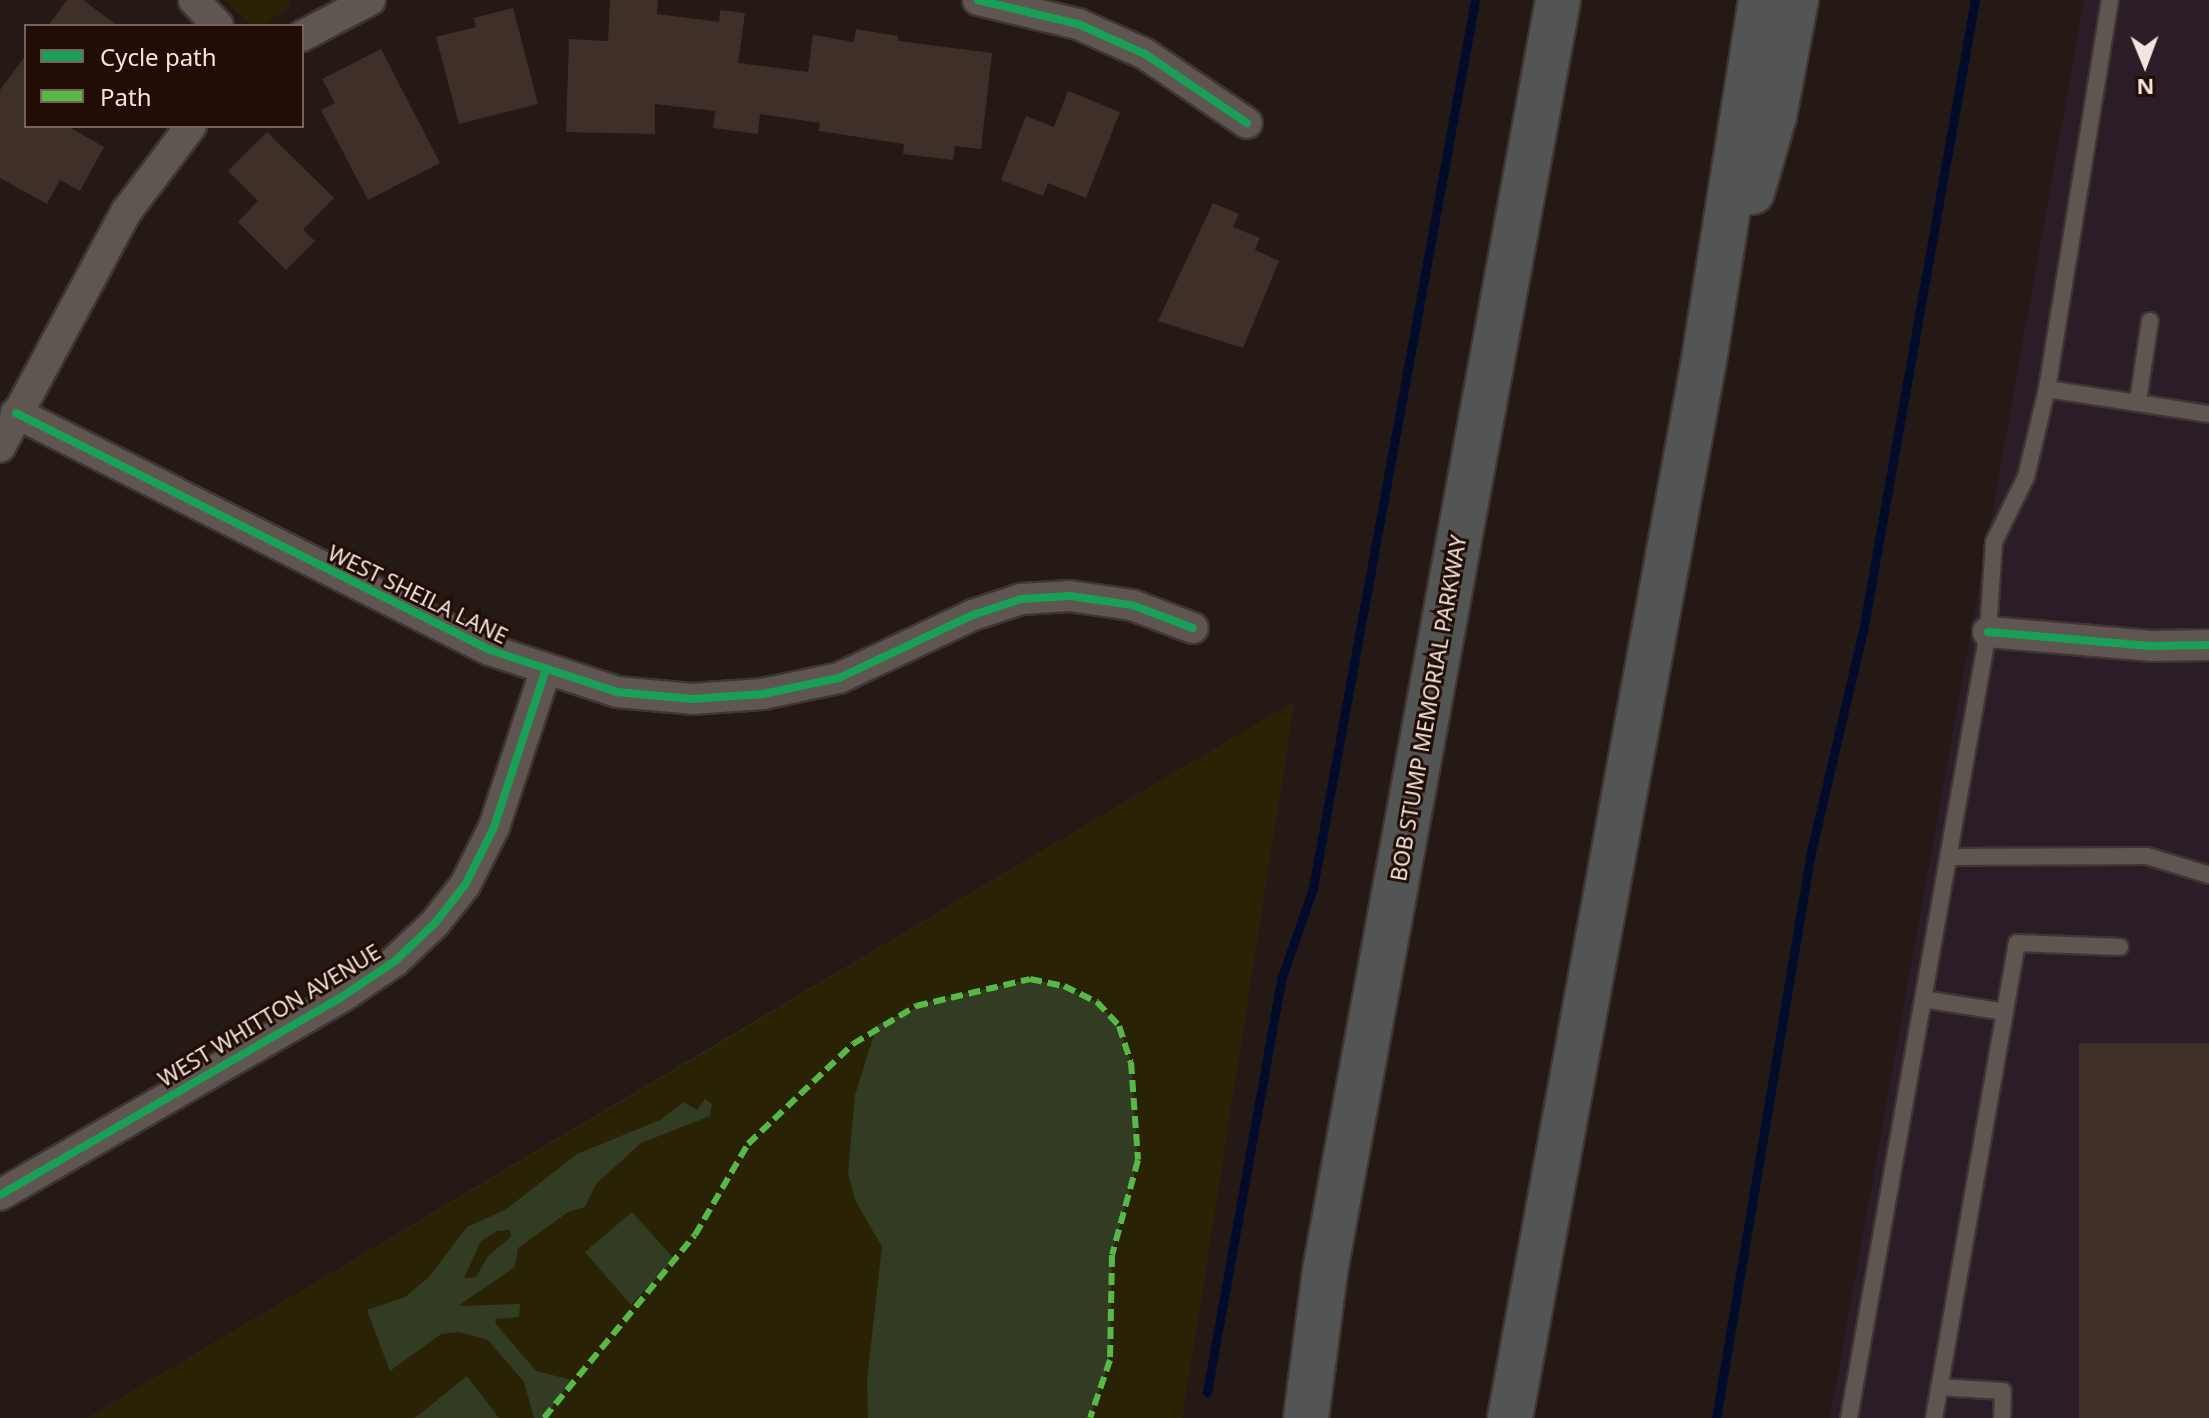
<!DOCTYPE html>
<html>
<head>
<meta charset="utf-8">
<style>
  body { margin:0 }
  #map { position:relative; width:2209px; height:1418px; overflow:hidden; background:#241914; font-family:"Noto Sans",sans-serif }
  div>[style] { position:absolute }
  .industrial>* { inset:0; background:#2b1d27 }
  .green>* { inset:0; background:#323c23 }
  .sand>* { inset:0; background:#2a2204 }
  .stream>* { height:9px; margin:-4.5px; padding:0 4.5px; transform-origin:4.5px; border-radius:4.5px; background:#030b2a }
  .building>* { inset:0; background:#3e3029; transform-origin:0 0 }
  .roads { filter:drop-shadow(2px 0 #3f3532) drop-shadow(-2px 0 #3f3532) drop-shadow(0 2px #3f3532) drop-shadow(0 -2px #3f3532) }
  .lane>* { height:16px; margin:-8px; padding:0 8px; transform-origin:8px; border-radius:8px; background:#5f5652 }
  .street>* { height:30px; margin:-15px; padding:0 15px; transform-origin:15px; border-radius:15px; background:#5f5652 }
  .highway>* { height:44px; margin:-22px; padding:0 22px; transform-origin:22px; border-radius:22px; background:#535555 }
  .quiet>* { height:6px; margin-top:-3px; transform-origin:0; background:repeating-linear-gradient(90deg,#58b947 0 12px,transparent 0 18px) }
  .cycleway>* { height:8px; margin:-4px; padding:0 4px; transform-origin:4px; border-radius:4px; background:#1a9f57 }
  span { translate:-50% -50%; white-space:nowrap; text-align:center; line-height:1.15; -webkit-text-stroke:6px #210d05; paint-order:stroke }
  .street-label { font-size:22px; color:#f3e4de }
  .legend { position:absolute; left:24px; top:24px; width:280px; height:104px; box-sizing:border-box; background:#210d05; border:2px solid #75635c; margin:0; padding:10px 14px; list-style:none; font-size:24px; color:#f3e4de }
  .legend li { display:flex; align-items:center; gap:16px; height:40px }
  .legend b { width:40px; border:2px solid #75635c }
  .north { position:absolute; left:2105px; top:24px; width:80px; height:80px; -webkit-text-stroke:6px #210d05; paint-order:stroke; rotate:179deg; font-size:22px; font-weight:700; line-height:32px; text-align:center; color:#f3e4de }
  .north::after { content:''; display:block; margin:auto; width:28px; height:36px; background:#f3e4de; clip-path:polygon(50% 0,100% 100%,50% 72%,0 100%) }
</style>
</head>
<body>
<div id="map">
  <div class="industrial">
    <i style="clip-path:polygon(2084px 0,2209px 0,2209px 1418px,1830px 1418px)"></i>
  </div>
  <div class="green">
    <i style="clip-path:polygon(1294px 702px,1182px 1418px,88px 1418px,791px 1000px)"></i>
  </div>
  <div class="sand">
    <i style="clip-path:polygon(224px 0,288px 0,291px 6px,262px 26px,252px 26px)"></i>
    <i style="clip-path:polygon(evenodd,1294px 702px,1182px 1418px,1090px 1418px,1110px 1360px,1112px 1255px,1138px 1160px,1131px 1062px,1119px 1026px,1097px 1002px,1064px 986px,1030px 979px,934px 1000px,877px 1025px,855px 1095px,848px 1172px,855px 1200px,882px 1247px,867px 1379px,868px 1418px,544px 1418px,572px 1380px,536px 1371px,496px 1324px,495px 1319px,519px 1317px,520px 1304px,458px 1306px,515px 1267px,518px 1248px,568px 1212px,585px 1207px,596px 1184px,641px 1143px,710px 1116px,712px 1104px,705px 1099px,697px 1110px,684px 1102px,660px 1120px,577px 1154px,505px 1210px,467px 1227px,429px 1277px,405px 1297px,367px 1310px,390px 1371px,441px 1334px,459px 1332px,488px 1340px,524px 1382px,534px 1418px,499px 1418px,467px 1376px,415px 1418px,88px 1418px,1294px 702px,632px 1212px,674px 1259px,631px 1305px,585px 1252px,632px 1212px)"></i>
    <i style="clip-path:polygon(510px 1230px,511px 1237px,488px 1256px,476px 1277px,464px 1278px,481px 1241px,497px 1231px)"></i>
  </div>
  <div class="stream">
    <i style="left:1207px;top:1392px;width:422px;rotate:-79.8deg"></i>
    <i style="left:1282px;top:977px;width:94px;rotate:-70.8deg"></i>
    <i style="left:1313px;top:888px;width:903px;rotate:-79.66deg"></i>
    <i style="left:1716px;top:1418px;width:574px;rotate:-80.47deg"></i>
    <i style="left:1811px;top:852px;width:227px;rotate:-76.8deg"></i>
    <i style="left:1863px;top:631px;width:641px;rotate:-79.94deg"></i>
  </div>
  <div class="building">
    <i style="clip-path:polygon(67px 0,83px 0,118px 26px,48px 26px)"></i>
    <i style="clip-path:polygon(610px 0,658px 0,657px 14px,719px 22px,720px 10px,745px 13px,738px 63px,808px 72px,813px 35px,854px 42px,856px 29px,898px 36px,898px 41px,992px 53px,981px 149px,955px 146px,953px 160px,903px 154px,904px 144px,819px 131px,820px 123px,760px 114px,758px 134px,713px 128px,715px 111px,655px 104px,655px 134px,566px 132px,569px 39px,608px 41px)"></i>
    <i style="clip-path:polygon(513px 8px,538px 104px,459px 124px,436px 37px,476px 27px,474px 18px)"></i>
    <i style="clip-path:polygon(381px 49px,440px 163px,368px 200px,321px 110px,335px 103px,322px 79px)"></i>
    <i style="clip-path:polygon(26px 55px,26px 126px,67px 126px,104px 147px,80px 191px,60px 180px,47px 204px,0 178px,0 90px)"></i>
    <i style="clip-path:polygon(1068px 91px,1120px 112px,1086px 198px,1048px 183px,1043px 196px,1001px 180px,1026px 116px,1054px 127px)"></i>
    <i style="clip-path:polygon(267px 132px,334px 198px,303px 230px,315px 241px,286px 270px,238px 222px,258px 201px,228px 171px)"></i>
    <i style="clip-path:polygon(1213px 203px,1239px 214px,1233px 227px,1260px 238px,1255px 250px,1279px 261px,1243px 348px,1158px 321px)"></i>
    <i style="left:2209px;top:1043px;width:375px;height:130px;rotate:90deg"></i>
  </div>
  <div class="roads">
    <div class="lane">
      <i style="left:2047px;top:389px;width:164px;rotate:8.8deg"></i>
      <i style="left:2138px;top:401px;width:81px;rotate:-81.5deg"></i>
      <i style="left:1948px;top:857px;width:199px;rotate:-0.3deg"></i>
      <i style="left:2147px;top:856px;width:65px;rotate:17deg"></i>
      <i style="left:1923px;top:999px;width:83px;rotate:9deg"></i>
      <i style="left:1939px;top:1387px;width:64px;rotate:3.6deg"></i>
      <i style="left:2003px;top:1391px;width:27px;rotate:92deg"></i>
      <i style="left:1849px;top:1418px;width:798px;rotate:-79.97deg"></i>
      <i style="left:1988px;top:632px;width:90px;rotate:-86.2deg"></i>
      <i style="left:1994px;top:542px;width:72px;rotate:-63.8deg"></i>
      <i style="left:2026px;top:477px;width:90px;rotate:-76.6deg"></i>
      <i style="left:2047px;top:389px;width:394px;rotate:-80.8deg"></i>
      <i style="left:1934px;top:1418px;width:482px;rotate:-80.1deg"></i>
      <i style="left:2017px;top:943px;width:103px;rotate:2.2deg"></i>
    </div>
    <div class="street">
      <i style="left:194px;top:0;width:35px;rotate:47deg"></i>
      <i style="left:978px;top:0;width:103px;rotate:13.5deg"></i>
      <i style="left:1078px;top:24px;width:73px;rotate:24.1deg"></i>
      <i style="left:1145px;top:54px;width:123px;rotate:34.1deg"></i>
      <i style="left:302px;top:36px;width:77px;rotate:-27.9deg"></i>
      <i style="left:16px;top:413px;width:530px;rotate:26.57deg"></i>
      <i style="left:490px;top:650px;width:134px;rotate:18.3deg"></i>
      <i style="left:617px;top:692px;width:75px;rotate:5.3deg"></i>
      <i style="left:692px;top:699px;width:71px;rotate:-4deg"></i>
      <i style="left:763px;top:694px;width:78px;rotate:-11.9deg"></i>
      <i style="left:839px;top:678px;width:148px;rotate:-25.2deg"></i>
      <i style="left:973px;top:615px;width:51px;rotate:-18.4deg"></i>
      <i style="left:1021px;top:599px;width:49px;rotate:-3.5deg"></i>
      <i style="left:1070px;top:596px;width:63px;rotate:8.3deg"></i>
      <i style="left:1132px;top:605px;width:65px;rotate:20.7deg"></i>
      <i style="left:0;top:447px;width:267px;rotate:-61.8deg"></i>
      <i style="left:126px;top:212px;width:108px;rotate:-52.9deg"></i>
      <i style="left:1988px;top:632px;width:163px;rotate:4.9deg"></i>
      <i style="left:2150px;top:646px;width:59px;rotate:-1deg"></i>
      <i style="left:0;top:1195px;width:393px;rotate:-30.1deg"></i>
      <i style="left:340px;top:998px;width:66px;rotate:-33.9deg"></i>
      <i style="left:395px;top:961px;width:55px;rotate:-43.5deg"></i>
      <i style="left:435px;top:923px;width:48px;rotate:-51.7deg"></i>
      <i style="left:465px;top:885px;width:65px;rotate:-63.4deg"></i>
      <i style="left:494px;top:827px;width:163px;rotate:-71.8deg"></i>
    </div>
    <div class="highway">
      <i style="left:1752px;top:192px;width:79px;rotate:-73.9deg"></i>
      <i style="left:1774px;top:116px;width:118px;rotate:-79.3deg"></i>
      <i style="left:1306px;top:1418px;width:148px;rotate:-82.6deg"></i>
      <i style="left:1325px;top:1271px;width:1292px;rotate:-79.61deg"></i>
      <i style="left:1510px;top:1418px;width:1076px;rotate:-79.61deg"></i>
      <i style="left:1704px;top:360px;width:364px;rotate:-81deg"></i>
    </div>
  </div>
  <div class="quiet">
    <i style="left:544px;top:1418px;width:237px;rotate:-50.5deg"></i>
    <i style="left:695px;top:1235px;width:105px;rotate:-59.8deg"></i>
    <i style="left:748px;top:1144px;width:145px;rotate:-43.6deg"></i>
    <i style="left:853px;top:1044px;width:74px;rotate:-31.1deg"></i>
    <i style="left:916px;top:1006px;width:117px;rotate:-13.3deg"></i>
    <i style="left:1030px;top:979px;width:35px;rotate:12deg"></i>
    <i style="left:1064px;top:986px;width:37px;rotate:26deg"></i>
    <i style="left:1097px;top:1002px;width:33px;rotate:47deg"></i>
    <i style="left:1119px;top:1026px;width:38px;rotate:72deg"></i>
    <i style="left:1131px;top:1062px;width:98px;rotate:85.9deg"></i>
    <i style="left:1138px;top:1160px;width:98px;rotate:105.3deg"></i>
    <i style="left:1112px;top:1255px;width:105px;rotate:91.1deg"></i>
    <i style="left:1110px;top:1360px;width:61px;rotate:109deg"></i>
  </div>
  <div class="cycleway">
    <i style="left:978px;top:0;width:103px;rotate:13.5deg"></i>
    <i style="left:1078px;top:24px;width:73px;rotate:24.1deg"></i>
    <i style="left:1145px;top:54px;width:123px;rotate:34.1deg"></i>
    <i style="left:16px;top:413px;width:530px;rotate:26.57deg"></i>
    <i style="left:490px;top:650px;width:134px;rotate:18.3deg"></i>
    <i style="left:617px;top:692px;width:75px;rotate:5.3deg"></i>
    <i style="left:692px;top:699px;width:71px;rotate:-4deg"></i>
    <i style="left:763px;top:694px;width:78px;rotate:-11.9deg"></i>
    <i style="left:839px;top:678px;width:148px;rotate:-25.2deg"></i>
    <i style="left:973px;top:615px;width:51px;rotate:-18.4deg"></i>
    <i style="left:1021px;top:599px;width:49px;rotate:-3.5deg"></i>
    <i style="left:1070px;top:596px;width:63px;rotate:8.3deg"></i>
    <i style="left:1132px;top:605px;width:65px;rotate:20.7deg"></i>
    <i style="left:1988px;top:632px;width:163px;rotate:4.9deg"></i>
    <i style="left:2150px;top:646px;width:59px;rotate:-1deg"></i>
    <i style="left:0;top:1195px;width:393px;rotate:-30.1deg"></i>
    <i style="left:340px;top:998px;width:66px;rotate:-33.9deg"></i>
    <i style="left:395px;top:961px;width:55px;rotate:-43.5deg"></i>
    <i style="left:435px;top:923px;width:48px;rotate:-51.7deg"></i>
    <i style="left:465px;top:885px;width:65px;rotate:-63.4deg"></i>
    <i style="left:494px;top:827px;width:163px;rotate:-71.8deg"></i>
  </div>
  <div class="street-label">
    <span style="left:418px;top:594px;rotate:26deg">WEST SHEILA LANE</span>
    <span style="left:1428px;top:708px;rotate:-80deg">BOB STUMP MEMORIAL PARKWAY</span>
    <span style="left:269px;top:1015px;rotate:-31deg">WEST WHITTON AVENUE</span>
  </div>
  <ul class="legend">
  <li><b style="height:10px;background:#1a9f57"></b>Cycle path</li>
  <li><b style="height:10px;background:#58b947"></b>Path</li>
  </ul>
  <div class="north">N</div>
</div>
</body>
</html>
